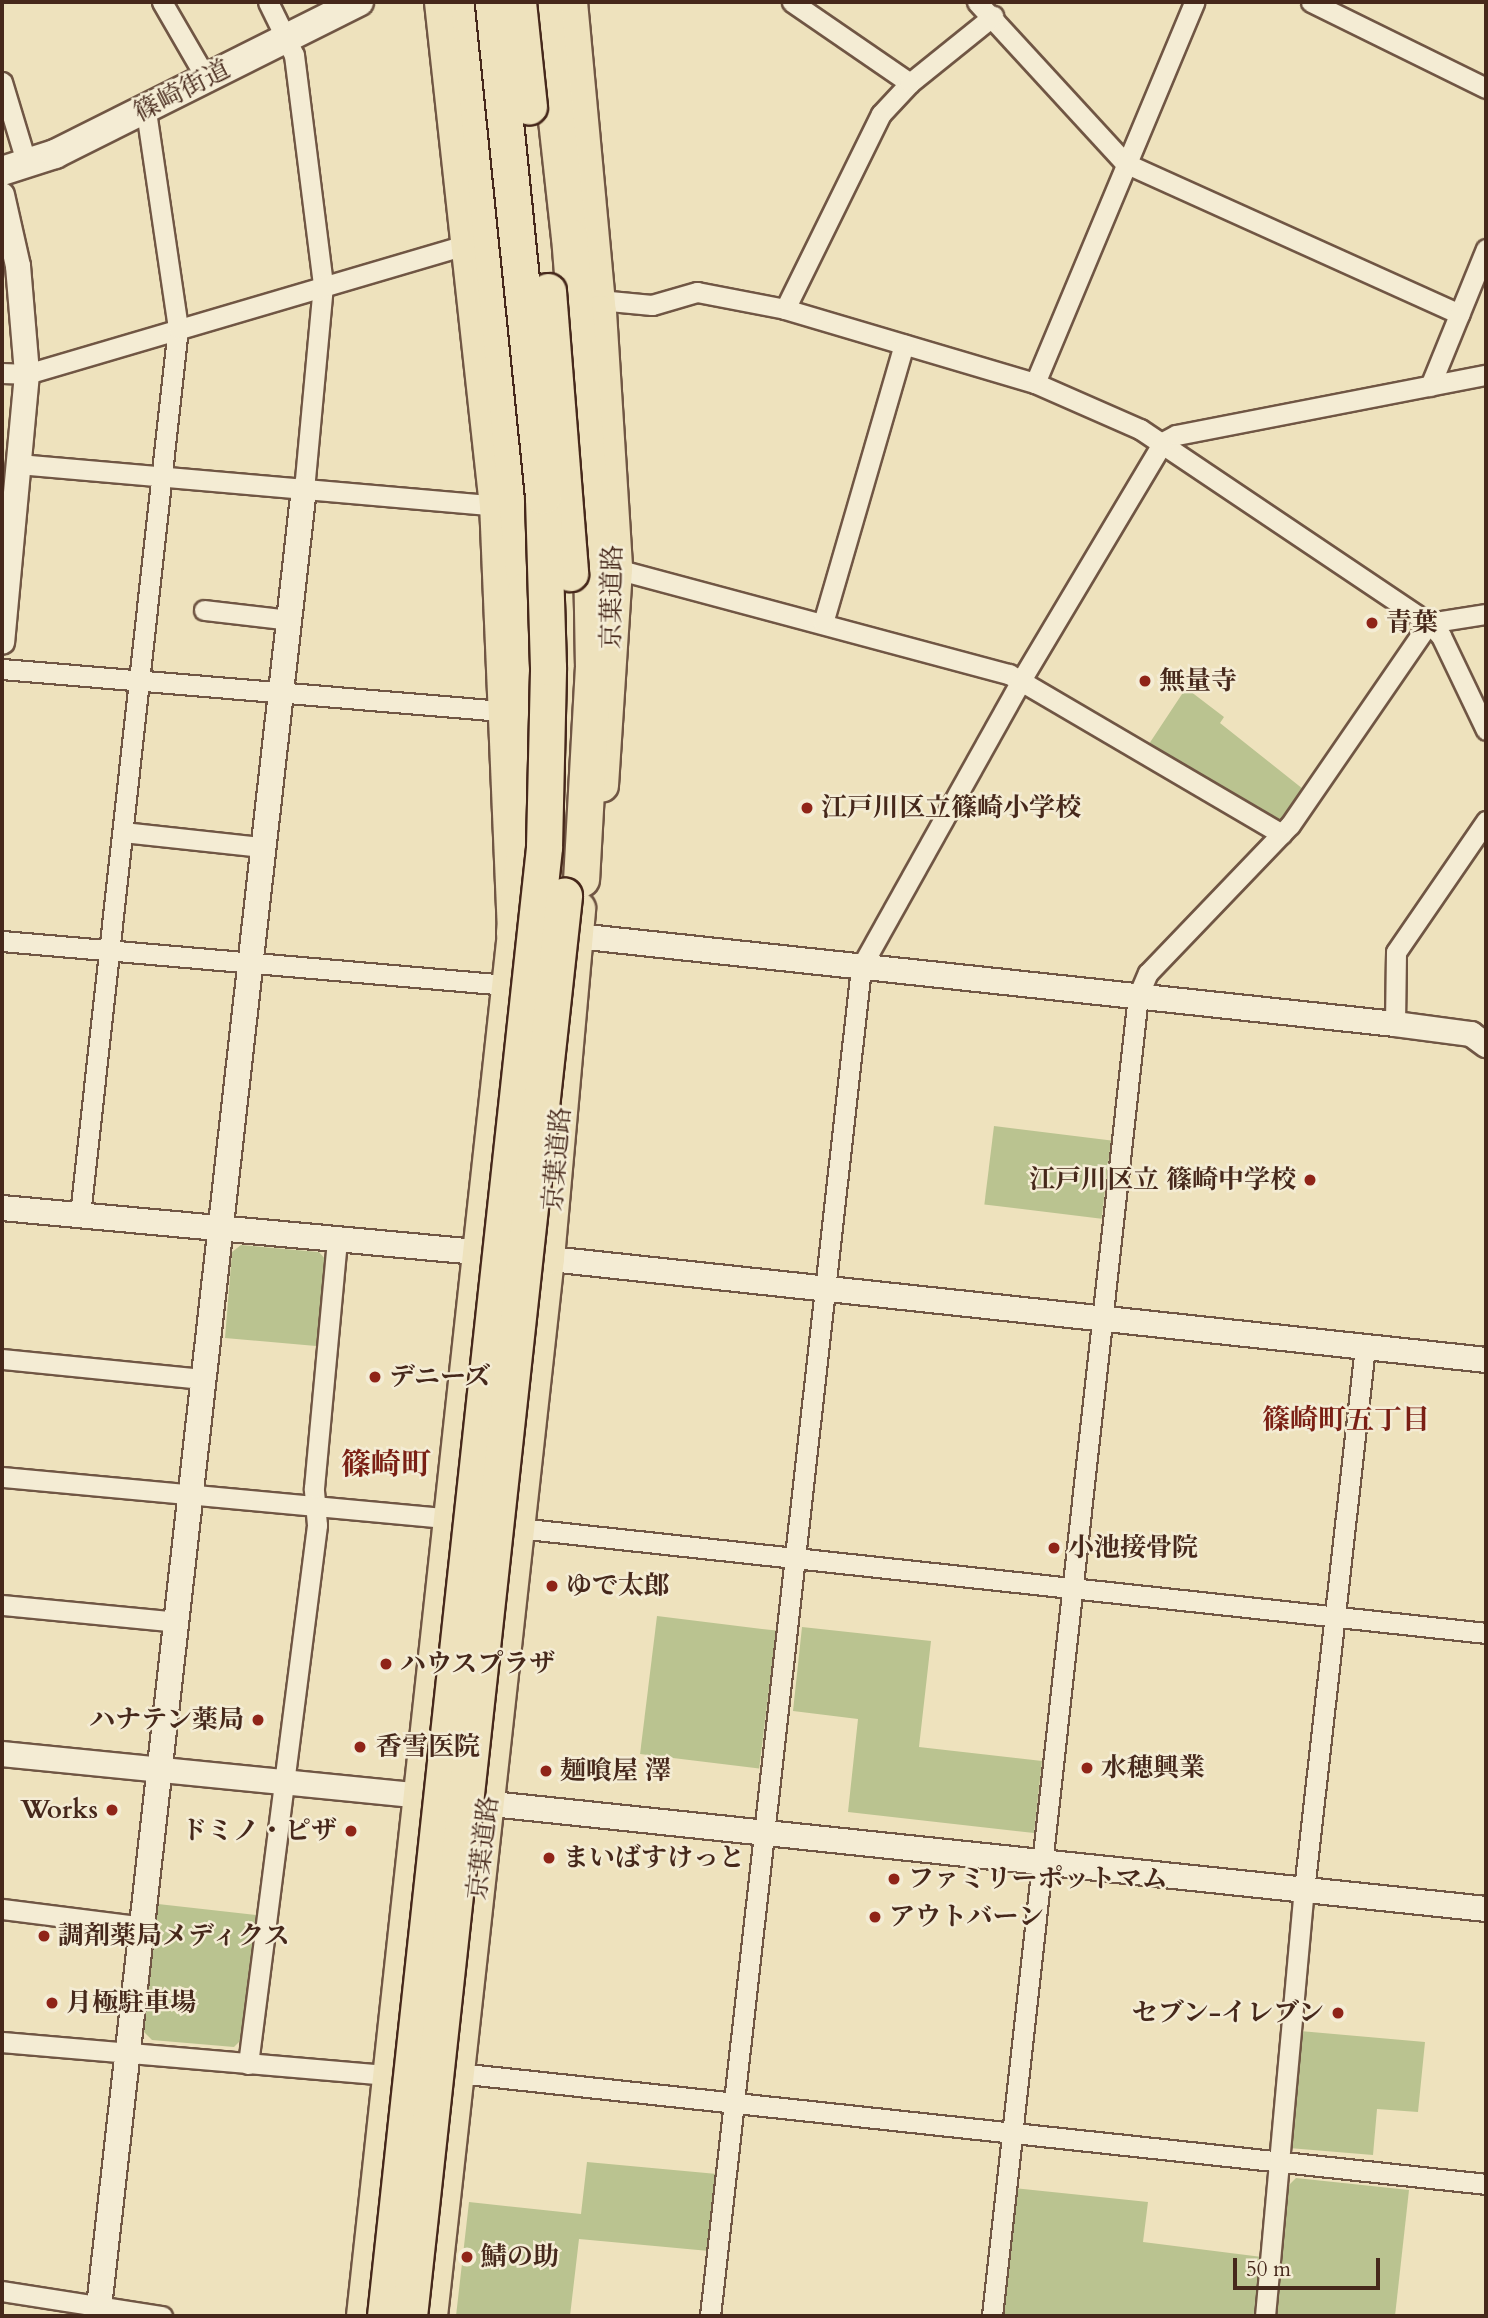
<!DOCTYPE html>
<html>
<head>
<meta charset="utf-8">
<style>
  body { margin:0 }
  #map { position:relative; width:1488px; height:2318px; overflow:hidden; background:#eee2bd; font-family:Cardo,"Noto Serif JP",serif }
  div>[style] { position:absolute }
  .green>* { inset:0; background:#bac390; transform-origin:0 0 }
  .roads { filter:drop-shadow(2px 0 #705644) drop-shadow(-2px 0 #705644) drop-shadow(0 2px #705644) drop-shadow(0 -2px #705644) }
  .minor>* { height:19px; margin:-9.5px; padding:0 9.5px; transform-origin:9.5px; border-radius:9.5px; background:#f4ecd4 }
  .tertiary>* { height:24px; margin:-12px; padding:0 12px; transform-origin:12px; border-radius:12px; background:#f4ecd4 }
  .secondary>* { height:28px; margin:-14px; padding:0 14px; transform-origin:14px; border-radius:14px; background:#f4ecd4 }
  .trunk>* { height:32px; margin:-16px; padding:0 16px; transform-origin:16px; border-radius:16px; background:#eee2bd }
  .motorway>* { height:35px; margin:-17.5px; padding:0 17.5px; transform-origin:17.5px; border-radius:17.5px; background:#eee2bd }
  .bridges { filter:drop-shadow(2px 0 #46281b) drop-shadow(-2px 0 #46281b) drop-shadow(0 2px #46281b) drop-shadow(0 -2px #46281b) }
  .motorway-bridge>* { height:35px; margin:-17.5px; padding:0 17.5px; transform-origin:17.5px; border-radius:17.5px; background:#eee2bd }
  .dots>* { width:19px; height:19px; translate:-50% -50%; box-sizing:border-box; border:4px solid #f4ecd4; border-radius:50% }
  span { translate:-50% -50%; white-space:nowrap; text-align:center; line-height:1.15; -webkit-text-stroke:5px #f4ecd4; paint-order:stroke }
  .street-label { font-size:26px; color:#46281b }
  .poi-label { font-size:26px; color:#46281b; font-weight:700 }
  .left { translate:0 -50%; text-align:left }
  .right { translate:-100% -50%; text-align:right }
  .neighbourhood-label { font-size:28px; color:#7a1f14; font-weight:700 }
  .quarter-label { font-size:30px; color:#7a1f14; font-weight:700 }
  .frame { position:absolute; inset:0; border:4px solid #46281b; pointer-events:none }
  .scale { position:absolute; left:1233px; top:2258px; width:147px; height:32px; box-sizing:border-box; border:4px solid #46281b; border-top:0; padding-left:9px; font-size:21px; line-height:24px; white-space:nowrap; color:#46281b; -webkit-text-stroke:5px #f4ecd4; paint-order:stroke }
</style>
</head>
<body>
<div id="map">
  <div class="green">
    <i style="clip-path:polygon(1186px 688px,1224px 717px,1220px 723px,1303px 789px,1282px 822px,1149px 744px)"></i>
    <i style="left:994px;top:1126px;width:118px;height:79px;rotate:7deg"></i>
    <i style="clip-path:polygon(241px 1245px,319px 1252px,326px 1260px,316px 1346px,225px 1338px,232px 1252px)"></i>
    <i style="left:657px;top:1616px;width:120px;height:139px;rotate:7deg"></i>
    <i style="clip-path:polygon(802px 1627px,931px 1641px,919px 1747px,1042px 1761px,1034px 1833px,848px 1812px,858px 1719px,793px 1711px)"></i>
    <i style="clip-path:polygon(158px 1904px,256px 1915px,240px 2041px,234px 2047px,152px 2040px,144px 2032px)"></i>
    <i style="clip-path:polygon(1300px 2031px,1425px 2042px,1418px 2112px,1377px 2109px,1373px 2155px,1289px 2148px)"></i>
    <i style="clip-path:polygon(587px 2162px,717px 2174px,709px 2251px,579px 2239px,570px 2316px,456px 2316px,469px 2202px,581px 2214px)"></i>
    <i style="clip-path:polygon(1296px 2178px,1409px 2190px,1395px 2316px,1274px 2316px,1286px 2188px)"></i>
    <i style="clip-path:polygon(1014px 2188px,1148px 2202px,1143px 2242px,1262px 2257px,1256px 2316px,999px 2316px)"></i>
  </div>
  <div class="roads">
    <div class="minor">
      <i style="left:162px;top:2px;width:88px;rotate:59.9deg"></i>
      <i style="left:268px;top:2px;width:59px;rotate:63.9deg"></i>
      <i style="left:294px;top:55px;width:232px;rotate:82.8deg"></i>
      <i style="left:323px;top:285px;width:204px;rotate:95.3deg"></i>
      <i style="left:792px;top:2px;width:143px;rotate:34.5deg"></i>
      <i style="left:977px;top:2px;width:219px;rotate:47.4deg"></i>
      <i style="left:1125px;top:163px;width:367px;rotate:24.3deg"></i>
      <i style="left:1311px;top:2px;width:195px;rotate:26.2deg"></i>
      <i style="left:2px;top:82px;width:87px;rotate:73.2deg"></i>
      <i style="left:599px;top:300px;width:53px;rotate:5.4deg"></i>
      <i style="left:652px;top:305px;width:47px;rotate:-16.1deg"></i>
      <i style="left:697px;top:292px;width:90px;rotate:10.9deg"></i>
      <i style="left:785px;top:309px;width:261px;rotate:16.5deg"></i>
      <i style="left:1035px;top:383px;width:115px;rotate:23.7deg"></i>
      <i style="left:1140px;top:429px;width:348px;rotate:33.9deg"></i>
      <i style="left:1429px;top:623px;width:18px;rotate:47deg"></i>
      <i style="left:1441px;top:636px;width:104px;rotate:64.4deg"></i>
      <i style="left:785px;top:309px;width:217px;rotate:-63.8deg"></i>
      <i style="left:881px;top:114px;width:42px;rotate:-46.9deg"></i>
      <i style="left:910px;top:83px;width:107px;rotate:-38.9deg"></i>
      <i style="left:2px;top:373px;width:25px;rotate:2deg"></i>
      <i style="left:27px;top:374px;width:460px;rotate:-16.4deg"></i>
      <i style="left:1035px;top:383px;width:413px;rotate:-67.3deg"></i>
      <i style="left:1430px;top:386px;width:148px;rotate:-67.8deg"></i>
      <i style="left:19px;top:464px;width:479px;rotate:5deg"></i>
      <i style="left:616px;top:569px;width:407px;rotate:15deg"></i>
      <i style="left:1009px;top:674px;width:316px;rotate:30.4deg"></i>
      <i style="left:204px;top:610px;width:87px;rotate:6.6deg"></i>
      <i style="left:823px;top:623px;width:290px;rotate:-73.8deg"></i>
      <i style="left:2px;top:669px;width:502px;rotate:4.8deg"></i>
      <i style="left:123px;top:832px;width:140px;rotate:6.2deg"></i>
      <i style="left:2px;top:941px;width:507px;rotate:4.98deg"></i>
      <i style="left:1395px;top:1024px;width:72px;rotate:-89.2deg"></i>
      <i style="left:1396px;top:952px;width:159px;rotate:-55.5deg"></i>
      <i style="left:80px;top:1215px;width:892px;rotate:-83.7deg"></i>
      <i style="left:178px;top:328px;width:220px;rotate:-98.4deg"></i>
      <i style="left:2px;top:1359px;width:202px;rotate:5.7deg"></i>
      <i style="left:2px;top:1477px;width:452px;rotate:5.3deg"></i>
      <i style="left:518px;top:1528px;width:974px;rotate:6.19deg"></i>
      <i style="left:2px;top:1605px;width:176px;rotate:5.5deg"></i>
      <i style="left:2px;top:1909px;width:144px;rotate:7.2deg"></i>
      <i style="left:2px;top:2042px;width:387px;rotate:4.9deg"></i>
      <i style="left:248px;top:2064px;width:543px;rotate:-82.7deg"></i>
      <i style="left:317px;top:1525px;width:37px;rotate:-95deg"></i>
      <i style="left:314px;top:1488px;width:250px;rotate:-84.7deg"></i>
      <i style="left:458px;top:2073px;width:1034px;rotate:6.16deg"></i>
      <i style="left:2px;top:2291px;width:162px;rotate:8.9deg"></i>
      <i style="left:710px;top:2316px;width:1357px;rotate:-83.61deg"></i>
      <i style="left:861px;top:967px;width:326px;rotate:-60.8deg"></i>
      <i style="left:1020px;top:682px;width:279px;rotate:-59.2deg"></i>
      <i style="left:1163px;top:442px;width:15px;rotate:-28deg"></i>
      <i style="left:1176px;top:435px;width:316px;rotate:-11deg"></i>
      <i style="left:992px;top:2316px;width:1328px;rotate:-83.69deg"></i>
      <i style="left:1138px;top:996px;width:25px;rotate:-67deg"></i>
      <i style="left:1148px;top:973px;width:205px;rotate:-46.2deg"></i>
      <i style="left:1290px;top:825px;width:245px;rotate:-55.5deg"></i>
      <i style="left:1429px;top:623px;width:58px;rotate:-9deg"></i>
      <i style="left:1265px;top:2316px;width:428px;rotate:-84.8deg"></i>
      <i style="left:1304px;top:1890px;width:546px;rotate:-83.59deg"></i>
    </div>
    <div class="tertiary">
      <i style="left:2px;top:195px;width:73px;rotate:77.3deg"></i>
      <i style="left:18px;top:266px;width:108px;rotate:85.2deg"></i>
      <i style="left:27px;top:374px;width:269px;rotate:95.3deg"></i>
      <i style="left:577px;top:936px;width:823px;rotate:6.14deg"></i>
      <i style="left:1395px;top:1024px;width:77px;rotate:7.5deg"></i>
      <i style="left:1471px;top:1034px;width:19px;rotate:36deg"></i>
      <i style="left:2px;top:1208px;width:496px;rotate:5.3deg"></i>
      <i style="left:532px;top:1257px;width:960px;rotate:6.16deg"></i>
      <i style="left:2px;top:1754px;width:436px;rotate:5.7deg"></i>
      <i style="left:473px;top:1802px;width:1019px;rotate:6.03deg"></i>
      <i style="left:98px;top:2316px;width:1840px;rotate:-83.57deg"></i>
    </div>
    <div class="secondary">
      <i style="left:2px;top:171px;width:56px;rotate:-17.8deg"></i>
      <i style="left:55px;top:154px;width:340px;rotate:-26.6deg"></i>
    </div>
    <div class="trunk">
      <i style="left:571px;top:2px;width:311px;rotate:84.7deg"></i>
      <i style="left:600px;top:312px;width:257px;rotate:86.4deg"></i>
      <i style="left:616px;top:569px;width:217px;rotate:93.7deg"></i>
      <i style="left:363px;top:2316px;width:1392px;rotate:-83.77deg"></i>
      <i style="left:514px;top:932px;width:426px;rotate:-92.4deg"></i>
      <i style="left:496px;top:506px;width:507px;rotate:-96.23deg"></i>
      <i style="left:431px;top:2316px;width:1064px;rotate:-83.69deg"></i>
      <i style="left:548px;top:1258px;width:351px;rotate:-84.9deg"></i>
    </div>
    <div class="motorway">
      <i style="left:468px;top:2px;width:591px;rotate:84.46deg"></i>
      <i style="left:525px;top:590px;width:256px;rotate:90deg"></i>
      <i style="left:525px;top:846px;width:87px;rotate:97.3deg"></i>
      <i style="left:543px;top:2px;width:235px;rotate:83.7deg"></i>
      <i style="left:569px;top:236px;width:261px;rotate:85.4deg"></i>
      <i style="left:590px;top:496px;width:170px;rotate:89deg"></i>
      <i style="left:593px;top:666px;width:213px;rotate:93.2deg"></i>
    </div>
  </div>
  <div class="bridges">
    <div class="motorway-bridge">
      <i style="left:518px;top:2px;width:105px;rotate:84deg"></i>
      <i style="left:548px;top:291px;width:283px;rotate:85.5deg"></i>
      <i style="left:385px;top:2316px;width:1478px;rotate:-83.82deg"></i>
      <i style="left:544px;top:847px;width:180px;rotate:-88.7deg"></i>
      <i style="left:548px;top:667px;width:171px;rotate:-91.7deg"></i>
      <i style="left:543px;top:496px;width:497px;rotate:-95.8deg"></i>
      <i style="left:409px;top:2316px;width:1429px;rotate:-83.77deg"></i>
    </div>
  </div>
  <div class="dots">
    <i style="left:1372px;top:623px;background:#8f2418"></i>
    <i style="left:1145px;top:681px;background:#8f2418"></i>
    <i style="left:807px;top:808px;background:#8f2418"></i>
    <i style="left:1310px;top:1180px;background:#8f2418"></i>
    <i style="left:375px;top:1377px;background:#8f2418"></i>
    <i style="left:1054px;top:1548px;background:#8f2418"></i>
    <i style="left:552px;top:1586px;background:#8f2418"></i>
    <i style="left:386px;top:1664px;background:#8f2418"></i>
    <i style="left:258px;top:1720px;background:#8f2418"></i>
    <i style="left:360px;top:1747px;background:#8f2418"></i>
    <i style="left:1087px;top:1768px;background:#8f2418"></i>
    <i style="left:546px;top:1771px;background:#8f2418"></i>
    <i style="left:112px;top:1810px;background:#8f2418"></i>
    <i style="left:351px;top:1831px;background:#8f2418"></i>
    <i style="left:549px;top:1858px;background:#8f2418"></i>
    <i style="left:894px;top:1879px;background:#8f2418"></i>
    <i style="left:875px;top:1917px;background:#8f2418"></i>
    <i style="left:44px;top:1936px;background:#8f2418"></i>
    <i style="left:52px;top:2003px;background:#8f2418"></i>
    <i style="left:1338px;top:2013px;background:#8f2418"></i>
    <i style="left:467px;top:2257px;background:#8f2418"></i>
  </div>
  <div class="street-label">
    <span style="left:182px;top:91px;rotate:-27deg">篠崎街道</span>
    <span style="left:612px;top:597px;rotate:-89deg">京葉道路</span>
    <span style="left:557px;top:1159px;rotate:-85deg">京葉道路</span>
    <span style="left:483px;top:1848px;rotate:-83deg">京葉道路</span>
  </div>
  <div class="poi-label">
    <span class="left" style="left:1386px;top:623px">青葉</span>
    <span class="left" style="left:1159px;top:681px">無量寺</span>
    <span class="left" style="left:821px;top:808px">江戸川区立篠崎小学校</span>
    <span class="right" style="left:1296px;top:1180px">江戸川区立 篠崎中学校</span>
    <span class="left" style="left:389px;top:1377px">デニーズ</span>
    <span class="left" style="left:1068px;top:1548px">小池接骨院</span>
    <span class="left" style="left:566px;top:1586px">ゆで太郎</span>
    <span class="left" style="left:400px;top:1664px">ハウスプラザ</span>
    <span class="right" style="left:244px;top:1720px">ハナテン薬局</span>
    <span class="left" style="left:376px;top:1747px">香雪医院</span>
    <span class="left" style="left:1101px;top:1768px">水穂興業</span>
    <span class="left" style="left:560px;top:1771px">麺喰屋 澤</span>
    <span class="right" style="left:98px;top:1810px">Works</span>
    <span class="right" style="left:337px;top:1831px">ドミノ・ピザ</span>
    <span class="left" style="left:563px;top:1858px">まいばすけっと</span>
    <span class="left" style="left:908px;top:1879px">ファミリーポットマム</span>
    <span class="left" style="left:889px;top:1917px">アウトバーン</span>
    <span class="left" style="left:58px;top:1936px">調剤薬局メディクス</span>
    <span class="left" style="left:66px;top:2003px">月極駐車場</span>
    <span class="right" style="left:1324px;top:2013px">セブン-イレブン</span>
    <span class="left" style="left:481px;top:2257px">鯖の助</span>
  </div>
  <div class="neighbourhood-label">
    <span style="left:1346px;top:1420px">篠崎町五丁目</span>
  </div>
  <div class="quarter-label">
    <span style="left:386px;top:1465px">篠崎町</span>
  </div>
  <div class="frame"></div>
  <div class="scale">50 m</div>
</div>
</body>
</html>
